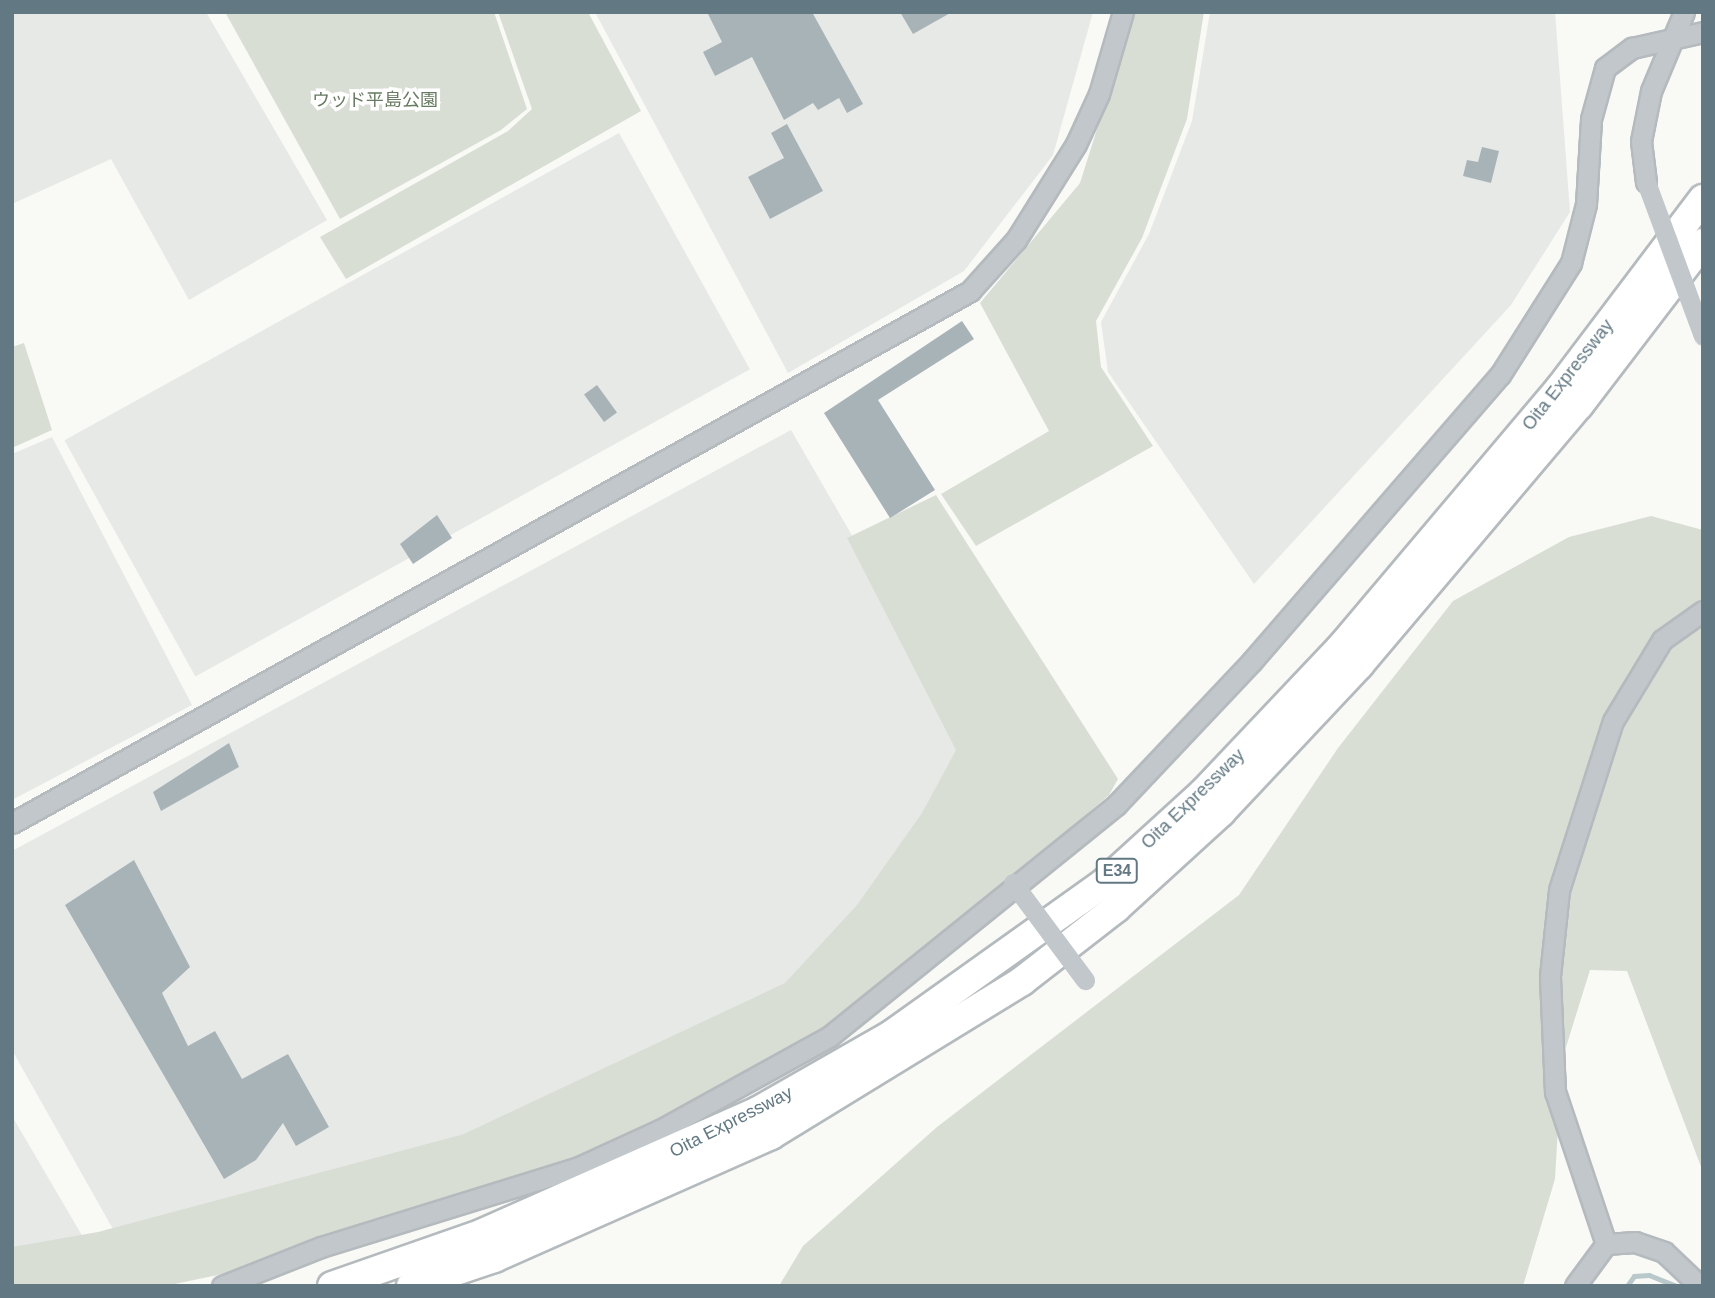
<!DOCTYPE html>
<html>
<head>
<meta charset="utf-8">
<style>
  body { margin:0 }
  #map { position:relative; width:1715px; height:1298px; overflow:hidden; background:#f9f9f6; font-family:Helvetica,"Noto Sans JP",sans-serif }
  div>[style] { position:absolute }
  .built>* { inset:0; background:#e7e9e7; transform-origin:0 0 }
  .green>* { inset:0; background:#d9ded5 }
  .stream>* { height:5px; margin:-2.5px; padding:0 2.5px; transform-origin:2.5px; border-radius:2.5px; background:#b8c8cb }
  .building>* { inset:0; background:#a8b3b8; transform-origin:0 0 }
  .roads { filter:drop-shadow(2px 0 #b4babd) drop-shadow(-2px 0 #b4babd) drop-shadow(0 2px #b4babd) drop-shadow(0 -2px #b4babd) }
  .minor>* { height:19px; margin:-9.5px; padding:0 9.5px; transform-origin:9.5px; border-radius:9.5px; background:#c1c7ca }
  .highway>* { height:28px; margin:-14px; padding:0 14px; transform-origin:14px; border-radius:14px; background:#fff }
  .minor-bridge>* { height:19px; margin:-9.5px; padding:0 9.5px; transform-origin:9.5px; border-radius:9.5px; background:#c1c7ca }
  span { translate:-50% -50%; white-space:nowrap; text-align:center; line-height:1.15; -webkit-text-stroke:7px #fff; paint-order:stroke }
  .shield-label span { padding:2px 5px; background:#fff; border:2px solid; border-radius:5px; -webkit-text-stroke-width:0 }
  .shield-label { font-size:16px; color:#627883; font-weight:700 }
  .park-label { font-size:18px; color:#687a61 }
  .street-label { font-size:18px; color:#627883 }
  .frame { position:absolute; inset:0; border:14px solid #627883; pointer-events:none }
</style>
</head>
<body>
<div id="map">
  <div class="built">
    <i style="clip-path:polygon(12px 12px,206px 12px,327px 220px,189px 300px,111px 159px,12px 204px)"></i>
    <i style="clip-path:polygon(595px 12px,1093px 12px,1053px 155px,964px 271px,788px 373px)"></i>
    <i style="clip-path:polygon(1210px 12px,1555px 12px,1570px 212px,1511px 305px,1254px 584px,1108px 372px,1101px 322px,1149px 234px,1192px 121px)"></i>
    <i style="left:619px;top:133px;width:270px;height:634px;rotate:61deg"></i>
    <i style="clip-path:polygon(791px 430px,986px 767px,805px 997px,517px 1134px,122px 1245px,12px 1050px,12px 851px)"></i>
    <i style="clip-path:polygon(52px 437px,192px 705px,12px 800px,12px 454px)"></i>
    <i style="clip-path:polygon(12px 1116px,87px 1244px,12px 1255px)"></i>
  </div>
  <div class="green">
    <i style="clip-path:polygon(225px 12px,494px 12px,527px 109px,501px 130px,340px 219px)"></i>
    <i style="clip-path:polygon(498px 12px,588px 12px,641px 111px,346px 279px,320px 237px,508px 131px,532px 109px)"></i>
    <i style="clip-path:polygon(1134px 12px,1204px 12px,1187px 119px,1142px 238px,1096px 321px,1101px 367px,1153px 446px,976px 546px,941px 494px,1049px 431px,980px 303px,1080px 183px)"></i>
    <i style="clip-path:polygon(24px 343px,52px 430px,12px 448px,12px 347px)"></i>
    <i style="clip-path:polygon(936px 495px,1118px 779px,1109px 795px,861px 1008px,686px 1108px,580px 1156px,237px 1271px,165px 1286px,12px 1286px,12px 1247px,98px 1232px,464px 1134px,785px 983px,857px 905px,922px 813px,956px 750px,847px 538px)"></i>
    <i style="clip-path:polygon(1651px 516px,1703px 530px,1703px 1172px,1627px 971px,1590px 970px,1562px 1060px,1555px 1179px,1523px 1286px,779px 1286px,803px 1246px,937px 1127px,1239px 895px,1338px 748px,1453px 601px,1569px 537px)"></i>
  </div>
  <div class="stream">
    <i style="left:1627px;top:1286px;width:12px;rotate:-55deg"></i>
    <i style="left:1634px;top:1276px;width:15px;rotate:-4deg"></i>
    <i style="left:1649px;top:1275px;width:29px;rotate:22deg"></i>
  </div>
  <div class="building">
    <i style="clip-path:polygon(707px 12px,812px 12px,863px 104px,847px 113px,839px 98px,818px 110px,813px 103px,784px 120px,752px 57px,715px 76px,703px 52px,722px 42px)"></i>
    <i style="clip-path:polygon(900px 12px,952px 12px,913px 34px)"></i>
    <i style="clip-path:polygon(787px 124px,823px 191px,770px 219px,748px 177px,784px 158px,771px 133px)"></i>
    <i style="clip-path:polygon(1482px 147px,1499px 151px,1491px 183px,1463px 176px,1467px 160px,1478px 162px)"></i>
    <i style="clip-path:polygon(962px 321px,974px 339px,878px 400px,935px 490px,890px 518px,824px 413px)"></i>
    <i style="left:597px;top:385px;width:34px;height:16px;rotate:54deg"></i>
    <i style="clip-path:polygon(437px 515px,452px 538px,413px 564px,400px 544px)"></i>
    <i style="clip-path:polygon(229px 743px,239px 767px,161px 811px,153px 792px)"></i>
    <i style="clip-path:polygon(134px 860px,190px 967px,162px 993px,188px 1046px,215px 1031px,242px 1079px,288px 1054px,329px 1127px,296px 1146px,283px 1123px,256px 1160px,224px 1179px,65px 905px)"></i>
  </div>
  <div class="roads">
    <div class="minor">
      <i style="left:1646px;top:182px;width:41px;rotate:-97deg"></i>
      <i style="left:1641px;top:141px;width:51px;rotate:-78.7deg"></i>
      <i style="left:1651px;top:91px;width:86px;rotate:-67.3deg"></i>
      <i style="left:12px;top:823px;width:1096px;rotate:-29.04deg"></i>
      <i style="left:970px;top:291px;width:69px;rotate:-48deg"></i>
      <i style="left:1016px;top:240px;width:113px;rotate:-58deg"></i>
      <i style="left:1076px;top:144px;width:55px;rotate:-65.3deg"></i>
      <i style="left:1099px;top:94px;width:85px;rotate:-73.7deg"></i>
      <i style="left:1606px;top:1244px;width:160px;rotate:-108.5deg"></i>
      <i style="left:1555px;top:1092px;width:116px;rotate:-92.5deg"></i>
      <i style="left:1550px;top:976px;width:86px;rotate:-84deg"></i>
      <i style="left:1559px;top:890px;width:177px;rotate:-72.3deg"></i>
      <i style="left:1613px;top:721px;width:95px;rotate:-58.8deg"></i>
      <i style="left:1662px;top:640px;width:50px;rotate:-35.3deg"></i>
      <i style="left:222px;top:1286px;width:106px;rotate:-21.5deg"></i>
      <i style="left:321px;top:1247px;width:270px;rotate:-17.2deg"></i>
      <i style="left:579px;top:1167px;width:89px;rotate:-24.6deg"></i>
      <i style="left:660px;top:1130px;width:194px;rotate:-28.9deg"></i>
      <i style="left:830px;top:1036px;width:368px;rotate:-38.9deg"></i>
      <i style="left:1116px;top:805px;width:198px;rotate:-46.6deg"></i>
      <i style="left:1252px;top:661px;width:379px;rotate:-49.1deg"></i>
      <i style="left:1500px;top:375px;width:133px;rotate:-57.6deg"></i>
      <i style="left:1571px;top:263px;width:61px;rotate:-75.7deg"></i>
      <i style="left:1586px;top:204px;width:85px;rotate:-86.6deg"></i>
      <i style="left:1591px;top:119px;width:53px;rotate:-74.6deg"></i>
      <i style="left:1605px;top:68px;width:34px;rotate:-37deg"></i>
      <i style="left:1632px;top:48px;width:73px;rotate:-12.7deg"></i>
      <i style="left:1575px;top:1286px;width:52px;rotate:-53.6deg"></i>
      <i style="left:1606px;top:1244px;width:29px;rotate:-4deg"></i>
      <i style="left:1635px;top:1242px;width:31px;rotate:19deg"></i>
      <i style="left:1664px;top:1252px;width:50px;rotate:43.4deg"></i>
    </div>
    <div class="highway">
      <i style="left:332px;top:1286px;width:160px;rotate:-19.3deg"></i>
      <i style="left:483px;top:1233px;width:301px;rotate:-23.9deg"></i>
      <i style="left:758px;top:1111px;width:153px;rotate:-29.7deg"></i>
      <i style="left:891px;top:1035px;width:260px;rotate:-35.5deg"></i>
      <i style="left:1103px;top:884px;width:135px;rotate:-42.3deg"></i>
      <i style="left:1203px;top:793px;width:202px;rotate:-46.6deg"></i>
      <i style="left:1342px;top:646px;width:338px;rotate:-49.8deg"></i>
      <i style="left:1560px;top:388px;width:237px;rotate:-52.9deg"></i>
      <i style="left:411px;top:1286px;width:88px;rotate:-18.6deg"></i>
      <i style="left:494px;top:1258px;width:303px;rotate:-23.9deg"></i>
      <i style="left:771px;top:1135px;width:294px;rotate:-31.5deg"></i>
      <i style="left:1022px;top:981px;width:119px;rotate:-37.8deg"></i>
      <i style="left:1116px;top:908px;width:142px;rotate:-42.4deg"></i>
      <i style="left:1221px;top:812px;width:202px;rotate:-46.8deg"></i>
      <i style="left:1359px;top:665px;width:341px;rotate:-49.8deg"></i>
      <i style="left:1579px;top:405px;width:204px;rotate:-52.6deg"></i>
    </div>
  </div>
  <div class="minor-bridge">
    <i style="left:1646px;top:182px;width:164px;rotate:69.7deg"></i>
    <i style="left:1013px;top:883px;width:121px;rotate:53.4deg"></i>
  </div>
  <div class="shield-label">
    <span style="left:1117px;top:871px">E34</span>
  </div>
  <div class="park-label">
    <span style="left:375px;top:100px">ウッド平島公園</span>
  </div>
  <div class="street-label">
    <span style="left:1568px;top:375px;rotate:-52deg">Oita Expressway</span>
    <span style="left:1193px;top:799px;rotate:-44deg">Oita Expressway</span>
    <span style="left:731px;top:1122px;rotate:-27deg">Oita Expressway</span>
  </div>
  <div class="frame"></div>
</div>
</body>
</html>
